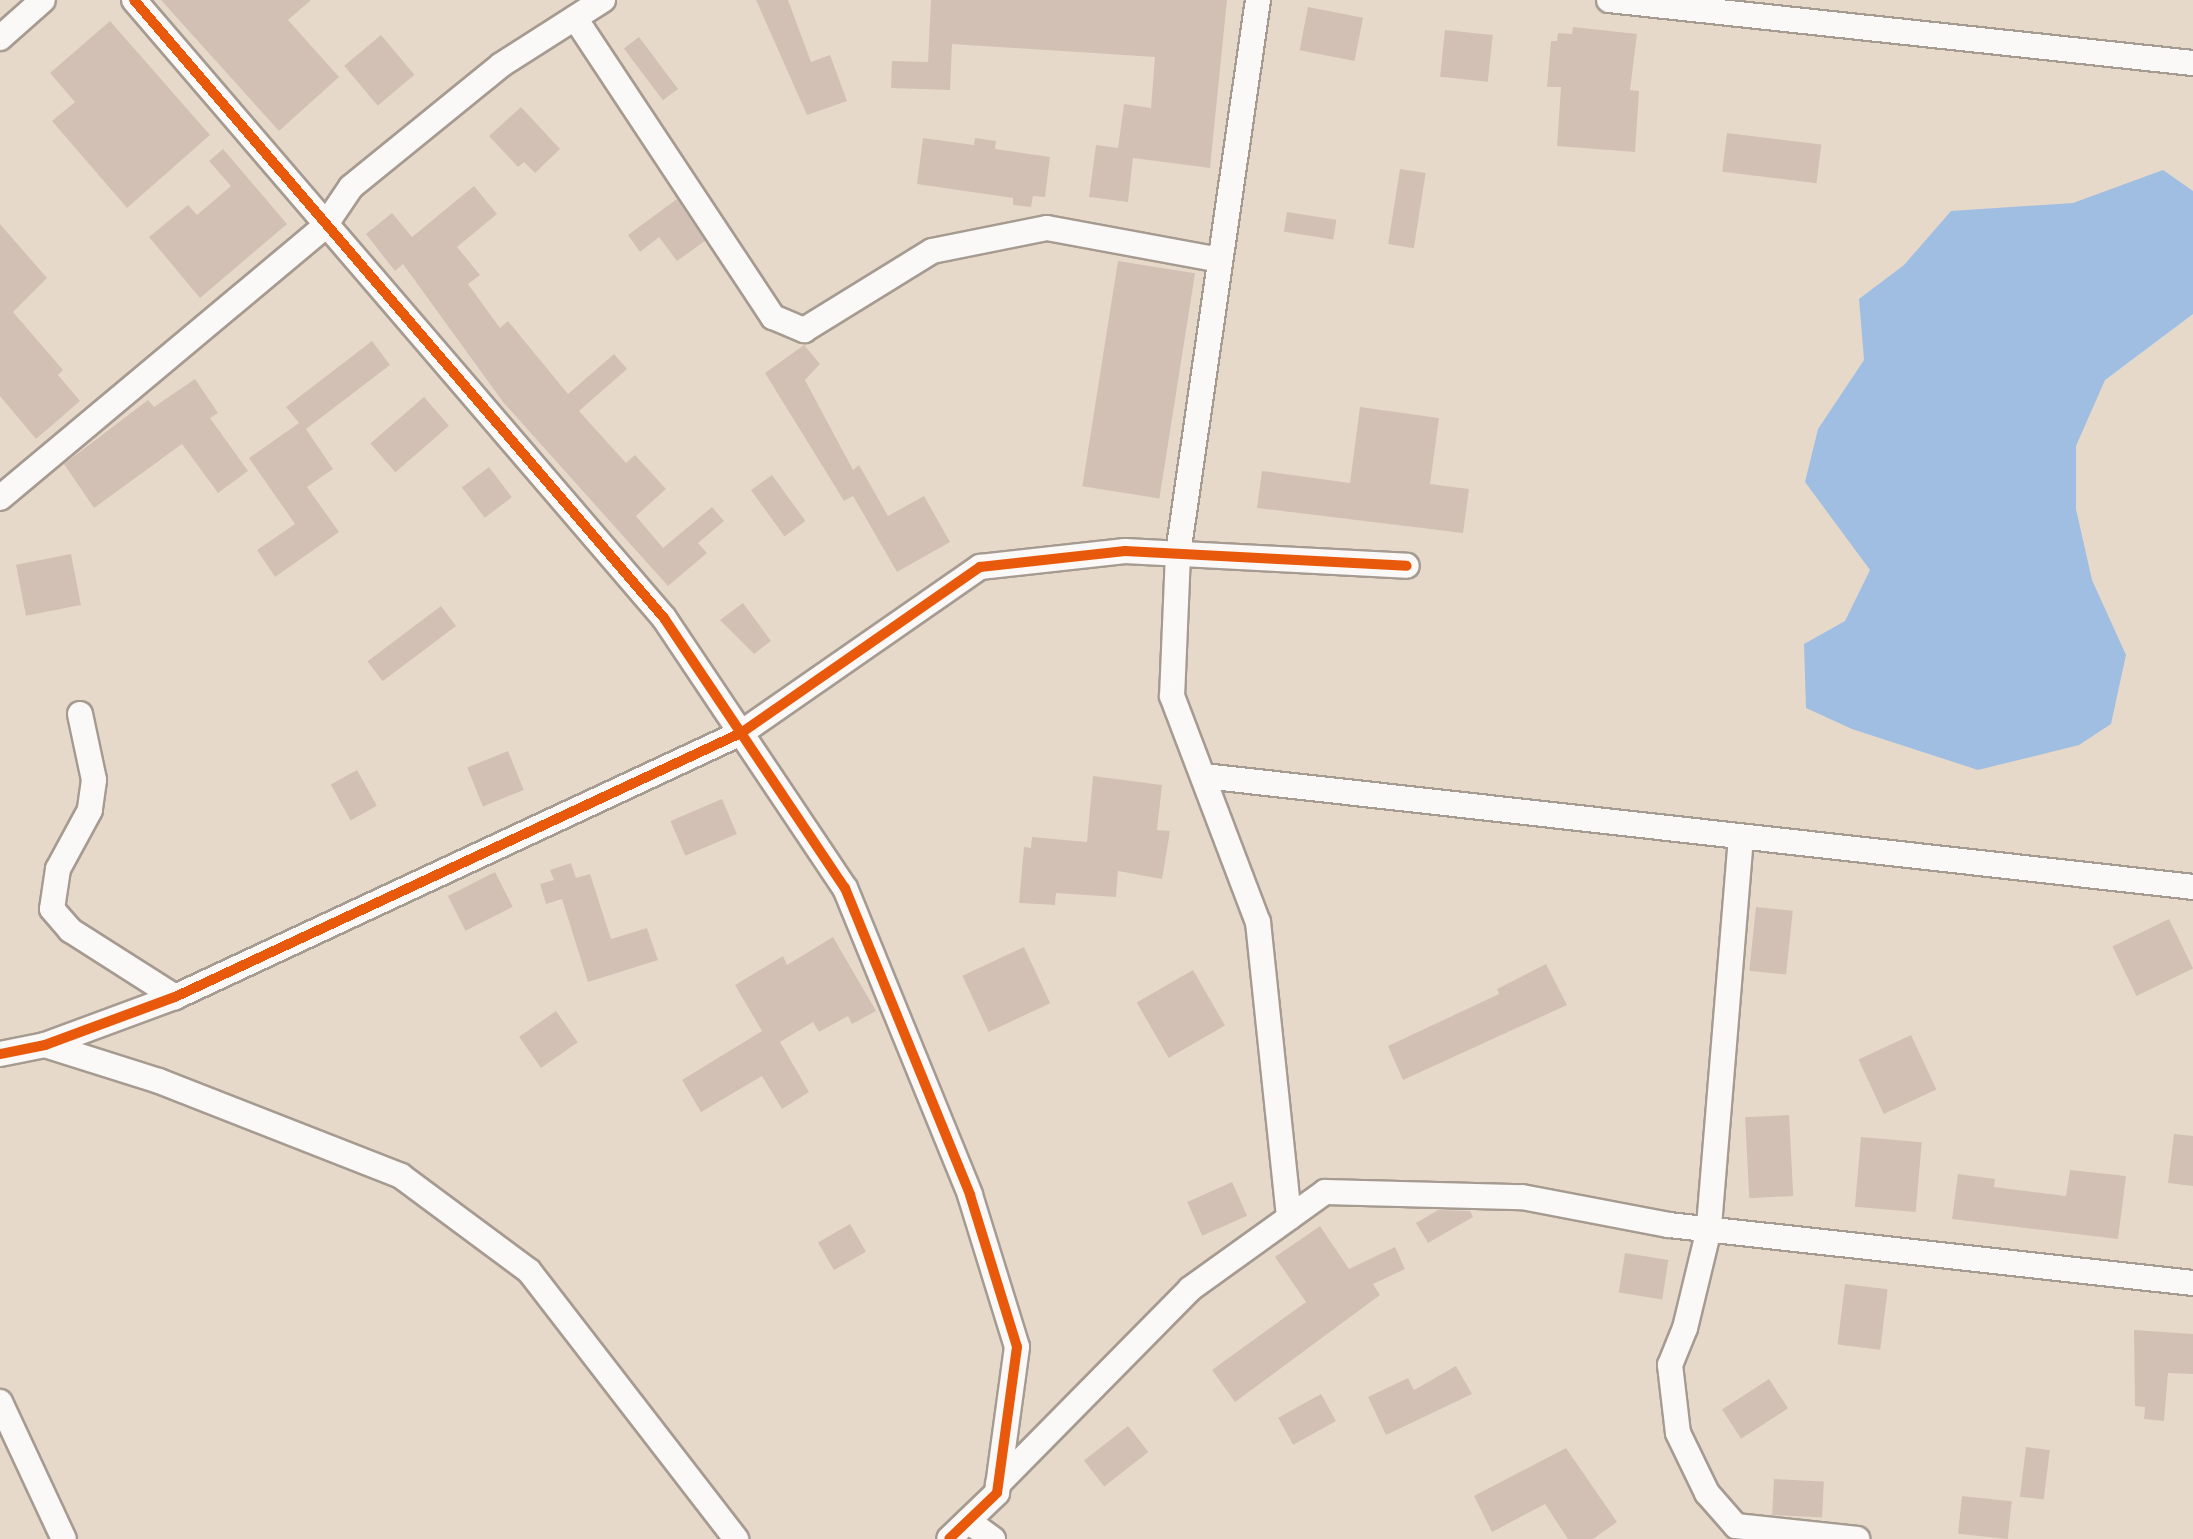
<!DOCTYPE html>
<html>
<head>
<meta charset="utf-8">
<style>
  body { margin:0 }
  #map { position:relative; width:2193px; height:1539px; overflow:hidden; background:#e7d9ca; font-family:Itim,sans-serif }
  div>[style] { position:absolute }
  .water>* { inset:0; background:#a0bee2 }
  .building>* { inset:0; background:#d3c0b5; transform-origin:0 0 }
  .roads { filter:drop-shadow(2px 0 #a69b91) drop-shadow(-2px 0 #a69b91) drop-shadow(0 2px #a69b91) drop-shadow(0 -2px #a69b91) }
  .minor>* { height:24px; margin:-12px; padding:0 12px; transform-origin:12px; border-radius:12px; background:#fbf9f7 }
  .cycleway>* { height:10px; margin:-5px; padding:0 5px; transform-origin:5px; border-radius:5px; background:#e8590c }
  span { translate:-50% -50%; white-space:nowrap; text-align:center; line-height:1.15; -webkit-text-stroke:7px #f6f6f2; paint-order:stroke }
</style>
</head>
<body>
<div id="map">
  <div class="water">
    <i style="clip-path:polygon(2163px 170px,2193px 191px,2193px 314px,2105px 380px,2076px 446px,2076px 509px,2092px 580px,2126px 655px,2111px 724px,2079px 745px,1978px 770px,1852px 729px,1806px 708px,1804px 644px,1845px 621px,1870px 570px,1805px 482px,1818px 429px,1864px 360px,1859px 299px,1904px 265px,1951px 211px,2073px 203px)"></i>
  </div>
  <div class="building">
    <i style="clip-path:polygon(161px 0,311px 0,288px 20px,339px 77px,279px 131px)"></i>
    <i style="clip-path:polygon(756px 0,788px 0,811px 62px,830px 55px,847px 101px,807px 115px)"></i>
    <i style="clip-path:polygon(931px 0,1227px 0,1210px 168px,1133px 158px,1128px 202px,1089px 197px,1096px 145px,1118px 148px,1124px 104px,1151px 108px,1155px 57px,952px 44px,950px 90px,891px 88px,892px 61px,928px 62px)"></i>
    <i style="left:1308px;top:7px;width:56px;height:44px;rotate:11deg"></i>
    <i style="clip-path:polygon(110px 21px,210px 135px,127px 208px,52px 121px,75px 102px,50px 73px)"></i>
    <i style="clip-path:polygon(1573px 27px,1637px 34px,1630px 90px,1639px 91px,1635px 152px,1557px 146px,1561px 87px,1547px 87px,1551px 41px,1557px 41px,1558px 33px,1572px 34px)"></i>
    <i style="left:1445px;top:30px;width:48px;height:47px;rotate:6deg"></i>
    <i style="left:381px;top:35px;width:52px;height:48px;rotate:50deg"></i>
    <i style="left:639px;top:37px;width:65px;height:19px;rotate:53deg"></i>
    <i style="clip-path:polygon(521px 107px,560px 149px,535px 173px,524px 162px,518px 167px,489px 136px)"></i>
    <i style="left:1727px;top:133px;width:95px;height:39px;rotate:7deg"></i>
    <i style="clip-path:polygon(923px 138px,974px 145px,975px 138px,996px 141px,995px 149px,1050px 157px,1045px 197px,1033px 196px,1031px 207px,1013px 205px,1013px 198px,917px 184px)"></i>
    <i style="clip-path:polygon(223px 149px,287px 224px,200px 298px,149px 237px,188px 205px,197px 215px,231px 186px,209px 161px)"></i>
    <i style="left:1400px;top:169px;width:26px;height:76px;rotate:9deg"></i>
    <i style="clip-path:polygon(474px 186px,497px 214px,457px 247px,480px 275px,468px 284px,500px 328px,508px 321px,568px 394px,614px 354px,627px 369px,579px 411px,626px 463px,635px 455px,666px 489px,636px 516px,663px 548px,712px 507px,724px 521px,698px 543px,707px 553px,668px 586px,503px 402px,403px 264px,395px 271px,366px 234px,392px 213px,412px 237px)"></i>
    <i style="clip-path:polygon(677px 199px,705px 241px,677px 261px,659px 237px,640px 252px,628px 235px)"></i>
    <i style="left:1287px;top:212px;width:50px;height:20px;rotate:9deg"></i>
    <i style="clip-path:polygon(0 224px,47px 278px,13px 312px,63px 370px,58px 375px,80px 401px,36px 439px,0 396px)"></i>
    <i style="left:1118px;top:261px;width:78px;height:228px;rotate:9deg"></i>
    <i style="clip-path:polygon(372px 341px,390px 365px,306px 429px,333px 469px,307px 487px,339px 532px,275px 577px,257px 550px,295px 524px,249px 458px,299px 423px,286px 407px)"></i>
    <i style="clip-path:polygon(804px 345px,820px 364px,805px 380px,853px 470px,859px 465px,888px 516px,924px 496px,950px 542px,897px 572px,853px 496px,844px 501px,765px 373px)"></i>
    <i style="clip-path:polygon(195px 379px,218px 413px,210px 418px,248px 471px,218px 493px,182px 444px,94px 508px,64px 464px,148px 400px,154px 407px)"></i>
    <i style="left:424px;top:397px;width:38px;height:71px;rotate:49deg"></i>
    <i style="clip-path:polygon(1360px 407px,1439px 418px,1430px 484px,1469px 489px,1463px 533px,1257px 508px,1262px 471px,1350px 483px)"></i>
    <i style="left:489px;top:467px;width:38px;height:34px;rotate:53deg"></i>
    <i style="left:772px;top:475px;width:57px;height:26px;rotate:54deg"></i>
    <i style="left:71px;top:554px;width:52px;height:56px;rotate:79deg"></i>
    <i style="clip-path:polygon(743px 603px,771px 641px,754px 654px,720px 620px)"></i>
    <i style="left:441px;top:606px;width:25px;height:92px;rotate:53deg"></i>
    <i style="left:508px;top:751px;width:42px;height:44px;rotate:68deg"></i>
    <i style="left:357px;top:770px;width:41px;height:30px;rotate:61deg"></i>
    <i style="clip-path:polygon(1093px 776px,1162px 785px,1157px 830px,1170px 831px,1162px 879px,1118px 871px,1116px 897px,1056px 893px,1055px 905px,1019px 903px,1024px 847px,1031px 848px,1032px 837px,1087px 842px)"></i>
    <i style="left:722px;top:799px;width:38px;height:56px;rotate:67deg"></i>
    <i style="clip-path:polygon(571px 863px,576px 878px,590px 874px,611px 939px,647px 928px,658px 960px,588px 982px,562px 899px,546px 904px,540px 884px,554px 880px,550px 870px)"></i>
    <i style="left:495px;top:872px;width:39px;height:53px;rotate:63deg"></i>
    <i style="left:1756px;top:907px;width:37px;height:64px;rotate:6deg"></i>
    <i style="left:2169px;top:919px;width:55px;height:63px;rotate:64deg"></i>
    <i style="clip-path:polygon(833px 937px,876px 1011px,852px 1024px,848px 1016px,819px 1032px,813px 1022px,780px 1042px,809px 1092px,782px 1109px,762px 1076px,701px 1112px,682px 1080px,762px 1031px,735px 985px,783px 956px,787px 965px)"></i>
    <i style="left:1024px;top:947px;width:62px;height:68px;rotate:65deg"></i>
    <i style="clip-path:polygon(1546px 964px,1567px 1005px,1403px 1080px,1388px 1046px,1499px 994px,1497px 989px)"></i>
    <i style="left:1193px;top:970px;width:64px;height:65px;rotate:60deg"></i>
    <i style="left:556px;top:1011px;width:38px;height:45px;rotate:55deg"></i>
    <i style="left:1911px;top:1035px;width:60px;height:58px;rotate:65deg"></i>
    <i style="left:1789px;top:1115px;width:81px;height:44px;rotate:87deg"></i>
    <i style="clip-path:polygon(2174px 1134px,2193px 1136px,2193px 1186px,2168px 1183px)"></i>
    <i style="left:1861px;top:1137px;width:61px;height:70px;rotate:5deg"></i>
    <i style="clip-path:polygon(2070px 1170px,2126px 1176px,2118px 1239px,1952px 1219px,1958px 1174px,1995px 1179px,1994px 1187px,2066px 1196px)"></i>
    <i style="left:1232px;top:1182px;width:37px;height:49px;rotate:66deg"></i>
    <i style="clip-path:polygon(1438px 1210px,1470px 1211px,1473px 1217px,1428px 1243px,1416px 1223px)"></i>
    <i style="left:850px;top:1224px;width:32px;height:37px;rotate:60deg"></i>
    <i style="clip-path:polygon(1320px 1226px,1349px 1269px,1395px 1247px,1405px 1269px,1373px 1284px,1380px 1295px,1235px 1402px,1212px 1370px,1306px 1302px,1275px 1257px)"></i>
    <i style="left:1625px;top:1253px;width:44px;height:40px;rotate:9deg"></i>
    <i style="left:1845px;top:1284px;width:43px;height:61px;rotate:7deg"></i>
    <i style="clip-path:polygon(2134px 1330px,2193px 1334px,2193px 1374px,2168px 1373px,2164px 1421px,2144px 1419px,2145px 1407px,2135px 1406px)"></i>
    <i style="clip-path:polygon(1456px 1366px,1472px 1394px,1386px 1435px,1368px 1397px,1408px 1378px,1414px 1390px)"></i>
    <i style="left:1769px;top:1379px;width:35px;height:56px;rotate:57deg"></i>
    <i style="left:1321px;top:1394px;width:31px;height:49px;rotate:61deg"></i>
    <i style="left:1128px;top:1426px;width:33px;height:56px;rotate:52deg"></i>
    <i style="left:2026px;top:1447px;width:24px;height:50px;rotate:7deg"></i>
    <i style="clip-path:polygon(1566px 1448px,1617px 1522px,1593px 1539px,1568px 1539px,1545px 1504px,1492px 1532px,1474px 1496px)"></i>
    <i style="left:1774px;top:1479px;width:50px;height:36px;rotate:3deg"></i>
    <i style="left:1962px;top:1496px;width:50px;height:38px;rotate:6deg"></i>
  </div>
  <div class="roads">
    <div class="minor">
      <i style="left:134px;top:0;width:814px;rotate:49.38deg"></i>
      <i style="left:664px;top:618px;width:325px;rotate:56.2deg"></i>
      <i style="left:845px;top:888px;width:331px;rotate:67.8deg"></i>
      <i style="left:970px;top:1195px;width:159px;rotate:72.8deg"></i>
      <i style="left:1017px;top:1347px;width:147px;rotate:97.8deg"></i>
      <i style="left:997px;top:1493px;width:66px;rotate:136.2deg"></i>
      <i style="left:1258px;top:0;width:560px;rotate:98.22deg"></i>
      <i style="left:1178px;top:554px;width:142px;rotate:92.4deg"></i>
      <i style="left:1172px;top:696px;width:242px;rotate:69.2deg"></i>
      <i style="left:1258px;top:922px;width:297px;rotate:84deg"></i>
      <i style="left:1609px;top:0;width:587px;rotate:6.16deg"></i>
      <i style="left:575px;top:18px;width:359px;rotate:56.5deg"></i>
      <i style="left:773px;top:317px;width:34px;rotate:23deg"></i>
      <i style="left:804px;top:330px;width:150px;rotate:-31.7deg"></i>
      <i style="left:932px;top:251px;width:117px;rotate:-11.3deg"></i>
      <i style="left:1047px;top:228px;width:176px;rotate:10.5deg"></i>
      <i style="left:0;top:38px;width:57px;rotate:-41.5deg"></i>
      <i style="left:0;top:498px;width:422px;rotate:-39.9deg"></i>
      <i style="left:324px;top:227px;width:48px;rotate:-56deg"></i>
      <i style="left:351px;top:187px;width:193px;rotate:-39.1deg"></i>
      <i style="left:501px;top:65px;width:121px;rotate:-32.5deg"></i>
      <i style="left:80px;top:714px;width:67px;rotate:78deg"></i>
      <i style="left:94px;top:780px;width:30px;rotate:98deg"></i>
      <i style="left:90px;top:810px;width:67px;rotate:118.5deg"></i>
      <i style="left:58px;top:869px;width:40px;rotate:98.5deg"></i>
      <i style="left:52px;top:909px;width:28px;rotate:49deg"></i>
      <i style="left:70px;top:930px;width:125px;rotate:32.5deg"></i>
      <i style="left:1204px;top:776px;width:995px;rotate:6.4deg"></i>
      <i style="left:1741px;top:837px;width:393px;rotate:94.7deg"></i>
      <i style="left:1709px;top:1229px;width:102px;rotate:103.6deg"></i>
      <i style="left:1685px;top:1328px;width:40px;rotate:112deg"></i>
      <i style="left:1670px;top:1365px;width:68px;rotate:83.3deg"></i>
      <i style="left:1678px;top:1433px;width:67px;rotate:64.2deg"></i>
      <i style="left:1707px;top:1493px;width:44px;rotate:48.7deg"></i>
      <i style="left:1736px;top:1526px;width:122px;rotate:6.1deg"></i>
      <i style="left:45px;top:1045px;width:120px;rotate:17.5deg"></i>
      <i style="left:159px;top:1081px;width:260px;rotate:21.4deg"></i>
      <i style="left:401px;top:1176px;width:159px;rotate:36.6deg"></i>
      <i style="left:529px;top:1271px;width:339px;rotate:52.3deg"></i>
      <i style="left:0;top:1054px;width:46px;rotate:-11.3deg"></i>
      <i style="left:45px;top:1045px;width:139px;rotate:-20.3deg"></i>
      <i style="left:175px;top:997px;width:625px;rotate:-25.01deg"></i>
      <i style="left:741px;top:733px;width:291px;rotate:-34.8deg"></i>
      <i style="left:980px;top:567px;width:146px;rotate:-6.3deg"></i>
      <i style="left:1125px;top:551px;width:282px;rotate:3deg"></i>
      <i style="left:0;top:1402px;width:151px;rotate:65deg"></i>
      <i style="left:998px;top:1484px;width:274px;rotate:-45.4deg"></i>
      <i style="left:1190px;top:1289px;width:166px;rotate:-35.7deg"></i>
      <i style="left:1325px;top:1192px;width:197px;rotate:1.5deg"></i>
      <i style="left:1522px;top:1197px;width:150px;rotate:10.8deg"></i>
      <i style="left:1669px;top:1225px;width:527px;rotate:6.32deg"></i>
      <i style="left:968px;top:1521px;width:31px;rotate:36deg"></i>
    </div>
  </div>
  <div class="cycleway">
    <i style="left:134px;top:0;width:814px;rotate:49.38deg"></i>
    <i style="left:664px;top:618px;width:325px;rotate:56.2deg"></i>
    <i style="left:845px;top:888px;width:331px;rotate:67.8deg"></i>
    <i style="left:970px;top:1195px;width:159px;rotate:72.8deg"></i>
    <i style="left:1017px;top:1347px;width:147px;rotate:97.8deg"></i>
    <i style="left:997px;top:1493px;width:66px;rotate:136.2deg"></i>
    <i style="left:0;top:1054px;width:46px;rotate:-11.3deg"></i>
    <i style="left:45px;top:1045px;width:139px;rotate:-20.3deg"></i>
    <i style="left:175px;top:997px;width:625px;rotate:-25.01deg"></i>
    <i style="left:741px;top:733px;width:291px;rotate:-34.8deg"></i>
    <i style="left:980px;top:567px;width:146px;rotate:-6.3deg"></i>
    <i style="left:1125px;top:551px;width:282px;rotate:3deg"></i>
  </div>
</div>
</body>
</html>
